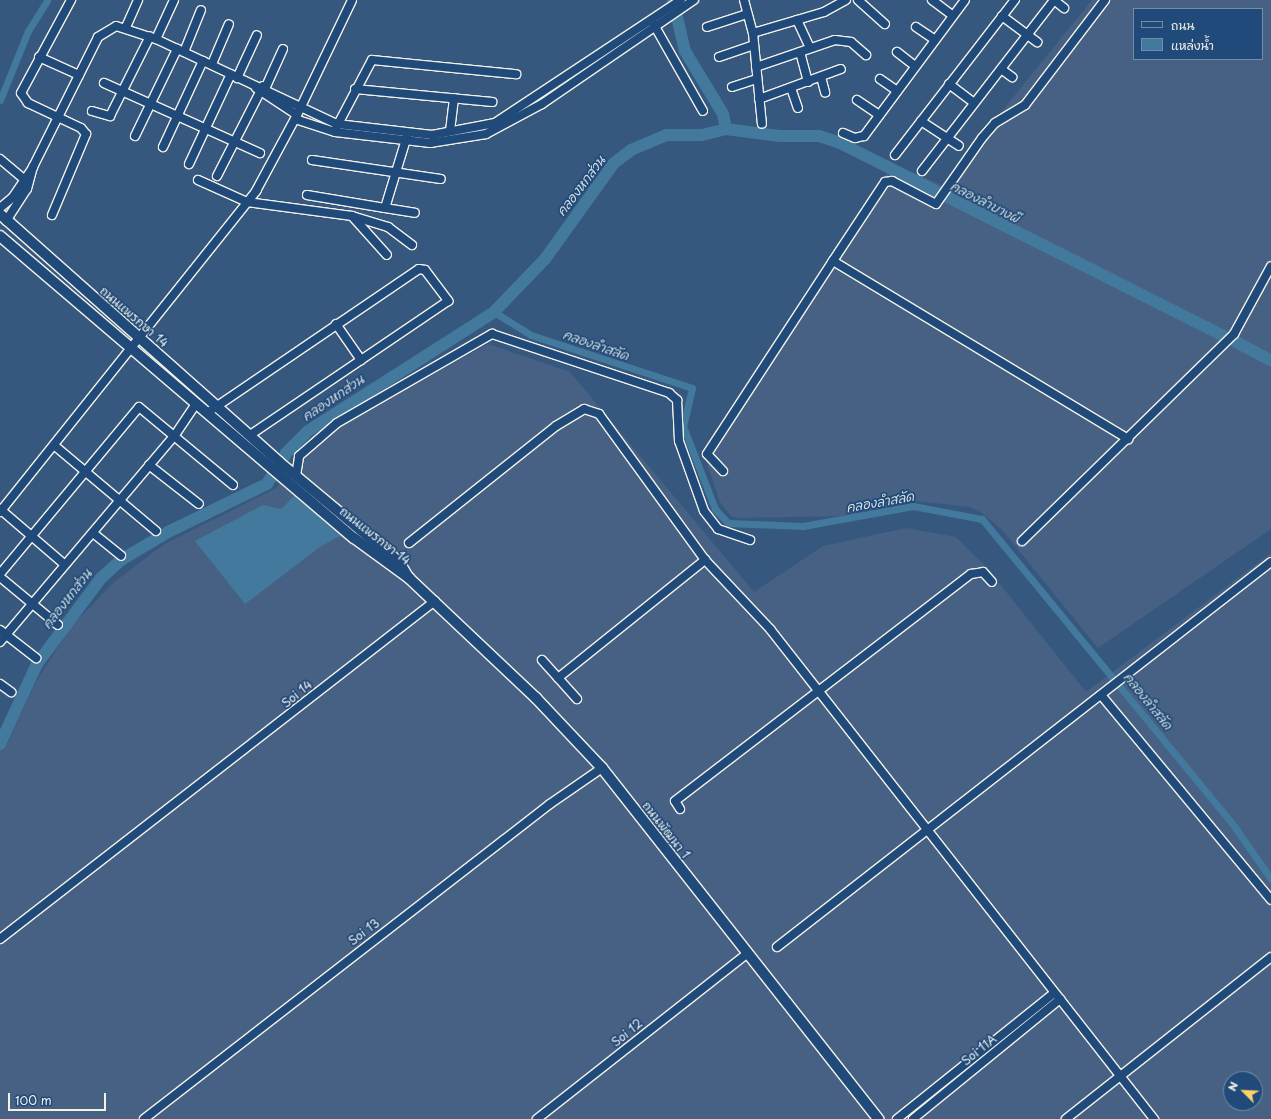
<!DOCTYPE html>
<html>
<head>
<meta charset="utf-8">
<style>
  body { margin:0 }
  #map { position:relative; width:1271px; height:1119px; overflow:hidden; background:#36587f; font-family:"Playpen Sans","Playpen Sans Thai",sans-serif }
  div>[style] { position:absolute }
  .built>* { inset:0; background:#466183 }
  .water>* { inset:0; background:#42799d }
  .canal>* { height:7px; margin:-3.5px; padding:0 3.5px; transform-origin:3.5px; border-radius:3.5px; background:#42799d }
  .river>* { height:12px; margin:-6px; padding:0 6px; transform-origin:6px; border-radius:6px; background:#42799d }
  .roads { filter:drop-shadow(1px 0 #f4f1e8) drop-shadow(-1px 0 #f4f1e8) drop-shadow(0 1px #f4f1e8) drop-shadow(0 -1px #f4f1e8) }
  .minor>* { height:8px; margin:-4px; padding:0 4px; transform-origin:4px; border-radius:4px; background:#1f4a7a }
  .major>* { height:10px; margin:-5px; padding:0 5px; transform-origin:5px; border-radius:5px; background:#1f4a7a }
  span { translate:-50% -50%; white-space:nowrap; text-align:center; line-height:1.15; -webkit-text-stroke:3.5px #1f4a7a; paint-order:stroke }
  .street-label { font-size:12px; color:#f4f1e8 }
  .water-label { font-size:13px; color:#d9dfdd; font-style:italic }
  .legend { position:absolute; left:1133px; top:8px; width:130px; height:52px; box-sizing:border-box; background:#1f4a7a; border:1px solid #748da6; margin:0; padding:5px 7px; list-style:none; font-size:12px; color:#f4f1e8 }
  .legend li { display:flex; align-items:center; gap:8px; height:20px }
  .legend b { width:20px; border:1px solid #748da6 }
  .north { position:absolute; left:1223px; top:1071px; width:40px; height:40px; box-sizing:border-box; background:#1f4a7a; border:1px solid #748da6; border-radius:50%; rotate:294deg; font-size:11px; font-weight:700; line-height:16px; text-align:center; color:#f4f1e8 }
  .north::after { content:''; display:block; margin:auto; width:14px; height:18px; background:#ffd166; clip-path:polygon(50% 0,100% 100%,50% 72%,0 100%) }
  .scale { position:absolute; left:8px; top:1093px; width:98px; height:18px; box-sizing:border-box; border:2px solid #f4f1e8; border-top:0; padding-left:5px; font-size:12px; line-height:14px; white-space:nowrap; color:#f4f1e8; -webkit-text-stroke:3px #1f4a7a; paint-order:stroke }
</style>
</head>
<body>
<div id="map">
  <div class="built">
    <i style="clip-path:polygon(evenodd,1092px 0,1271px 0,1271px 529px,1098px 648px,1003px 531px,982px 513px,969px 507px,917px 501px,840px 516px,739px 518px,731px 516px,720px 502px,703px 452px,893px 164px,942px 185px,1092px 0,1134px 9px,1262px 9px,1262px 59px,1134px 59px,1134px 9px)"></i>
    <i style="clip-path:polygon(evenodd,488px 344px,570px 372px,754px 592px,823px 546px,906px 528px,956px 537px,988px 569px,1086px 692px,1271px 553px,1271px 1119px,0 1119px,0 743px,7px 744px,36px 682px,70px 628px,113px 583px,163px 545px,276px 488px,301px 455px,325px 435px,488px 344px,1231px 1079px,1255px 1079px,1255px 1103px,1231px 1103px,1231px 1079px)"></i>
  </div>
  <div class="water">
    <i style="clip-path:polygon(296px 494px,354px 546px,340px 536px,320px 547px,245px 604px,195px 541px,263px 505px,281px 509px)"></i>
  </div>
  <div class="canal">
    <i style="left:0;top:100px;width:74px;rotate:-67.9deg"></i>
    <i style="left:28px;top:31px;width:36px;rotate:-58deg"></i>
    <i style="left:494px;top:312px;width:44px;rotate:31.9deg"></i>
    <i style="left:531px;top:335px;width:169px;rotate:18.2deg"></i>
    <i style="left:692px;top:388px;width:39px;rotate:103deg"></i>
    <i style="left:683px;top:426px;width:89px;rotate:68.9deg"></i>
    <i style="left:715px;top:509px;width:19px;rotate:47deg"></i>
    <i style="left:728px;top:523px;width:75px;rotate:2.3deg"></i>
    <i style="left:803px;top:526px;width:112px;rotate:-10.3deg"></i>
    <i style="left:913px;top:506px;width:70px;rotate:10.7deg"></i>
    <i style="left:982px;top:519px;width:397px;rotate:50.6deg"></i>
    <i style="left:1234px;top:826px;width:65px;rotate:55.1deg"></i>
    <i style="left:0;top:732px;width:4px;rotate:14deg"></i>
  </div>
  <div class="river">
    <i style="left:673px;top:0;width:52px;rotate:76.8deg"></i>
    <i style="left:685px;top:51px;width:74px;rotate:58.9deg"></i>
    <i style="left:723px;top:114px;width:15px;rotate:79deg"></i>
    <i style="left:1236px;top:342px;width:40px;rotate:28deg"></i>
    <i style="left:0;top:744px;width:88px;rotate:-65.2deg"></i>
    <i style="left:37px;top:664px;width:107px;rotate:-53.3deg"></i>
    <i style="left:101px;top:578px;width:27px;rotate:-42deg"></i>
    <i style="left:121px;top:560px;width:55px;rotate:-30.8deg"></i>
    <i style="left:168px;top:532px;width:110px;rotate:-25.9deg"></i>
    <i style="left:267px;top:484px;width:36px;rotate:-58deg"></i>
    <i style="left:286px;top:453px;width:31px;rotate:-45deg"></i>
    <i style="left:308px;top:431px;width:221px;rotate:-32.6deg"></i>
    <i style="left:494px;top:312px;width:74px;rotate:-46.1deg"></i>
    <i style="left:545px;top:259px;width:118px;rotate:-54.3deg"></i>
    <i style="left:614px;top:163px;width:21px;rotate:-37deg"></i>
    <i style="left:631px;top:150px;width:38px;rotate:-23deg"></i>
    <i style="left:666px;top:135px;width:36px"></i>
    <i style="left:702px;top:135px;width:25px;rotate:-14deg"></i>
    <i style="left:726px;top:129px;width:54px;rotate:7.4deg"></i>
    <i style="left:780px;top:136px;width:39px"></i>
    <i style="left:819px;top:136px;width:22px;rotate:18deg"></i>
    <i style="left:840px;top:143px;width:429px;rotate:26.7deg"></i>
  </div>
  <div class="roads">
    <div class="minor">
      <i style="left:744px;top:0;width:34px;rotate:75deg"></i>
      <i style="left:753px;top:33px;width:91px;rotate:84.4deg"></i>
      <i style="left:858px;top:0;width:36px;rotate:42deg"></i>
      <i style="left:932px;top:0;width:26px;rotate:37deg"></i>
      <i style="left:1054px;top:0;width:13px;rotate:39deg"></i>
      <i style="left:1105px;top:0;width:132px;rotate:127.3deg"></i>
      <i style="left:1025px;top:105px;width:35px;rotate:149deg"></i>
      <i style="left:995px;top:123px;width:20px;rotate:131deg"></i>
      <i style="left:982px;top:138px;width:80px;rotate:124.9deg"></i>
      <i style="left:936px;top:204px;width:50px;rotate:-152.4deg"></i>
      <i style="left:892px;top:181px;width:7px;rotate:172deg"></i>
      <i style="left:885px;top:182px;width:95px;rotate:123.4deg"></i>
      <i style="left:833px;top:261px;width:345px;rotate:31.1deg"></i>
      <i style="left:1002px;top:16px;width:44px;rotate:36.6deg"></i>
      <i style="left:797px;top:20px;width:31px;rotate:65deg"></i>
      <i style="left:653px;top:23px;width:101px;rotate:60.4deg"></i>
      <i style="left:126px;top:27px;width:30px;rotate:-66deg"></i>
      <i style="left:707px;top:27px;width:42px;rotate:-18deg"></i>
      <i style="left:916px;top:27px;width:23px;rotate:34deg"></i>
      <i style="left:753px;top:33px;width:74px;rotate:-16.5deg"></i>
      <i style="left:824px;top:12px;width:25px;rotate:-29deg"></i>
      <i style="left:156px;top:39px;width:43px;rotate:-65.2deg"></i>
      <i style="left:184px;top:52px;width:45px;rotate:-68deg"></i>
      <i style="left:800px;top:52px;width:31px;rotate:75deg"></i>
      <i style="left:897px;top:52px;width:23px;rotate:38deg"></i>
      <i style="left:39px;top:57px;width:44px;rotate:24.2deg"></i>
      <i style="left:719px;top:57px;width:37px;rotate:-19deg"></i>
      <i style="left:212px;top:64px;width:43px;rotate:-67deg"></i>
      <i style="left:756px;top:67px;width:83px;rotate:-18.9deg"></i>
      <i style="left:835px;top:40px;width:16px;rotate:7deg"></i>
      <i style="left:851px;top:42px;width:20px;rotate:41deg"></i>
      <i style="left:1001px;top:69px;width:14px;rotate:36deg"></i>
      <i style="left:821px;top:77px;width:16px;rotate:75deg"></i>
      <i style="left:237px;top:78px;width:47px;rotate:-65.1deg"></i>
      <i style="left:880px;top:79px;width:21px;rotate:35deg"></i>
      <i style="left:104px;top:83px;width:171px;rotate:24.2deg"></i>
      <i style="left:949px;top:84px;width:31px;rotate:37deg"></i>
      <i style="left:732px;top:87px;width:26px;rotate:-18deg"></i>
      <i style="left:256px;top:88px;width:49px;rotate:33.4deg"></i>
      <i style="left:791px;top:88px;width:21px;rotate:71deg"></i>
      <i style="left:355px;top:89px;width:138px;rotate:5.4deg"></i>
      <i style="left:264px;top:91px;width:46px;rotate:-65.7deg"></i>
      <i style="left:759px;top:99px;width:87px;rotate:-20.1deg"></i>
      <i style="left:857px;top:100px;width:27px;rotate:34deg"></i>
      <i style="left:92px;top:111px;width:19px;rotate:16deg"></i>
      <i style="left:110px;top:116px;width:89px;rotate:-63.4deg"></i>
      <i style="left:295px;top:119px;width:42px;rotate:18deg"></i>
      <i style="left:335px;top:132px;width:96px;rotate:6.6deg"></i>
      <i style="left:430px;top:143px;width:57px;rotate:-9.1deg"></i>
      <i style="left:486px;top:134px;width:64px;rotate:-28.2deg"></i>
      <i style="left:542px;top:104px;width:184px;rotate:-34.4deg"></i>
      <i style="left:921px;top:121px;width:45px;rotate:33.3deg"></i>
      <i style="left:336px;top:128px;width:77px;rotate:-62.1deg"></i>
      <i style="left:372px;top:60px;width:145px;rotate:5.6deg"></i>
      <i style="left:450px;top:131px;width:33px;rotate:-83deg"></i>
      <i style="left:843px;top:133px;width:13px;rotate:23deg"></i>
      <i style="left:855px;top:138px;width:9px;rotate:-13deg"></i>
      <i style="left:864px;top:136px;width:169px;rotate:-53.4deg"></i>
      <i style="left:135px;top:136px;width:97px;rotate:-64.2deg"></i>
      <i style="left:163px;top:147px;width:95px;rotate:-65.1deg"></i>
      <i style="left:895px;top:155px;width:196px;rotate:-52.3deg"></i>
      <i style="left:0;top:159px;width:35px;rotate:40deg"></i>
      <i style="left:312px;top:160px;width:130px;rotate:8.4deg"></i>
      <i style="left:189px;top:164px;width:99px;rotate:-65deg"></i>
      <i style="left:922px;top:171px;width:216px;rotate:-52.3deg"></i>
      <i style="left:217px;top:176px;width:101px;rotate:-62.9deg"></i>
      <i style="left:198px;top:180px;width:54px;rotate:24.2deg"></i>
      <i style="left:247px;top:202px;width:106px;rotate:7.6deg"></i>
      <i style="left:352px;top:216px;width:52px;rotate:48.1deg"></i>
      <i style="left:307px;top:195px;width:79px;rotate:9.5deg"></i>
      <i style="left:385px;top:208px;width:75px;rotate:-73deg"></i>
      <i style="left:0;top:208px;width:17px;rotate:-40deg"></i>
      <i style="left:13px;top:197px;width:36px;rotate:-56deg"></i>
      <i style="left:33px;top:167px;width:145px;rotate:-63.4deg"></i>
      <i style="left:98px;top:37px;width:21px;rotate:-31deg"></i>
      <i style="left:116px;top:26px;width:42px;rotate:18deg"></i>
      <i style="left:156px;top:39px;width:200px;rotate:25.2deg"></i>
      <i style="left:337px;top:124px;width:96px;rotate:6.6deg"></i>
      <i style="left:432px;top:135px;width:64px;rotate:-10.8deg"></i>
      <i style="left:495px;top:123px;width:223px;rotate:-33.5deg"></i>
      <i style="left:385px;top:208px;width:30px;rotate:9deg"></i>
      <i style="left:52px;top:215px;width:88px;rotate:-67.2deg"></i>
      <i style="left:86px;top:134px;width:8px;rotate:-130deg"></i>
      <i style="left:81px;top:128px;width:59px;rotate:-154.7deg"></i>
      <i style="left:28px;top:103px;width:12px;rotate:-125deg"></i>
      <i style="left:21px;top:93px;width:106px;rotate:-61.7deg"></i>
      <i style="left:352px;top:216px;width:38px;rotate:17deg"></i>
      <i style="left:388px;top:227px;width:30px;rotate:37deg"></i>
      <i style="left:6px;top:221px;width:38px;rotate:-57deg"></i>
      <i style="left:27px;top:189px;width:23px;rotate:-75deg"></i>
      <i style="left:336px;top:324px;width:44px;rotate:55.2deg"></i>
      <i style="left:207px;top:413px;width:256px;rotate:-34.2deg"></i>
      <i style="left:419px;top:269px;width:6px;rotate:9deg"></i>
      <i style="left:425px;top:270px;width:39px;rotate:53deg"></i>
      <i style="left:448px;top:301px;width:239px;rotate:145.9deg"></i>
      <i style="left:55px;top:446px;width:132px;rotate:40.1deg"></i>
      <i style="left:149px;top:465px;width:63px;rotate:38deg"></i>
      <i style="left:723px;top:471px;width:23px;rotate:-133deg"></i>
      <i style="left:707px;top:454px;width:230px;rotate:-56.9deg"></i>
      <i style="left:296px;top:476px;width:20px;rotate:-81deg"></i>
      <i style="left:299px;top:456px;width:50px;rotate:-41deg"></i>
      <i style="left:337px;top:423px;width:179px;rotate:-29.9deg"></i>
      <i style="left:492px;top:334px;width:187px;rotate:18.4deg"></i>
      <i style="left:669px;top:393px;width:11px;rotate:41deg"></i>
      <i style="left:677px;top:400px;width:41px;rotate:87.2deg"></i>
      <i style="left:679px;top:441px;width:74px;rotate:70.3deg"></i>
      <i style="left:704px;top:511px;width:23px;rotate:52deg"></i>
      <i style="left:718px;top:529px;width:34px;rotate:19deg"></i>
      <i style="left:0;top:509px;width:84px;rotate:40.7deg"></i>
      <i style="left:0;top:512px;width:411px;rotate:-51.4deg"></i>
      <i style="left:256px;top:191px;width:86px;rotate:-61.7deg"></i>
      <i style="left:297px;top:115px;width:127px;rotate:-64.4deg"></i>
      <i style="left:93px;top:533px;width:36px;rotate:39deg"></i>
      <i style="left:1022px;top:541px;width:296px;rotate:-44.3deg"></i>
      <i style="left:1234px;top:334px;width:77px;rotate:-61.4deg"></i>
      <i style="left:409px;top:543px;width:188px;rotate:-38.5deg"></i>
      <i style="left:556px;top:426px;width:33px;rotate:-31deg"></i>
      <i style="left:584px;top:409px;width:16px;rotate:18deg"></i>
      <i style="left:599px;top:414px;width:180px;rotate:54deg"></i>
      <i style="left:705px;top:560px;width:95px;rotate:46.7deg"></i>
      <i style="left:770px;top:629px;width:623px;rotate:51.92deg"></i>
      <i style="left:0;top:574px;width:217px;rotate:-50.2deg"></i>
      <i style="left:139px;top:407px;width:122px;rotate:39.7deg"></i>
      <i style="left:0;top:577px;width:75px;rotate:39.6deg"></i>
      <i style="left:0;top:630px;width:46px;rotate:37.9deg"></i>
      <i style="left:0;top:642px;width:271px;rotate:-49.8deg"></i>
      <i style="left:175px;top:435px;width:37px;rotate:-56deg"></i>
      <i style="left:542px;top:660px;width:24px;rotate:48deg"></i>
      <i style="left:0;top:684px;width:14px;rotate:36deg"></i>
      <i style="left:1101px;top:695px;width:266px;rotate:50.3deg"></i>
      <i style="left:577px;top:699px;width:28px;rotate:-132deg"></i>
      <i style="left:558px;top:678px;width:189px;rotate:-38.8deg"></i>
      <i style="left:680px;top:809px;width:9px;rotate:-122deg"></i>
      <i style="left:675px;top:801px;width:373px;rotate:-37.5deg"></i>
      <i style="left:971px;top:574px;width:12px;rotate:-9deg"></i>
      <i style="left:983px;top:572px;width:13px;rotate:48deg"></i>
      <i style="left:0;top:939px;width:551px;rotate:-37.85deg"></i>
      <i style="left:777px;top:947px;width:626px;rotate:-37.93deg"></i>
      <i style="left:144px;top:1119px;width:514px;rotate:-37.81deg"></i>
      <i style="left:550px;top:804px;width:63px;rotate:-34.7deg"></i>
      <i style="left:537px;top:1119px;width:267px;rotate:-38.2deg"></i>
      <i style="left:897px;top:1119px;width:200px;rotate:-38.7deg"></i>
      <i style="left:913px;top:1119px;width:190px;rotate:-39.2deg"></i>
      <i style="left:1066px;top:1119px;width:261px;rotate:-38.3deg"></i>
    </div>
    <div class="major">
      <i style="left:0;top:214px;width:373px;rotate:41.6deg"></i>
      <i style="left:279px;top:462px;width:156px;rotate:39.8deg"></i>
      <i style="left:399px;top:562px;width:17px;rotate:59deg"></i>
      <i style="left:0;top:236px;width:465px;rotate:40.5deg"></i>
      <i style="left:354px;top:538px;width:68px;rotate:36deg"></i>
      <i style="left:409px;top:578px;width:175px;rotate:43.4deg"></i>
      <i style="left:536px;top:698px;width:96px;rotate:46.7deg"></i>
      <i style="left:602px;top:768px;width:447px;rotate:51.8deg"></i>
    </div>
  </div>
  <div class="street-label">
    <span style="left:134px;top:317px;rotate:41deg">ถนนแพรกษา 14</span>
    <span style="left:375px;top:536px;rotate:38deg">ถนนแพรกษา 14</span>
    <span style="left:297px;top:694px;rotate:-39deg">Soi 14</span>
    <span style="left:666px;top:830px;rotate:52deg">ถนนพัฒนา 1</span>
    <span style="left:364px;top:932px;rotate:-37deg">Soi 13</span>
    <span style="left:627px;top:1033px;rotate:-38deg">Soi 12</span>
    <span style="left:979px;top:1050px;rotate:-39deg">Soi 11A</span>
  </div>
  <div class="water-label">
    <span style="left:581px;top:186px;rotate:-53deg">คลองหกส่วน</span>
    <span style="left:985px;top:202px;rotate:27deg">คลองลำบางผี</span>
    <span style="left:596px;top:345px;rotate:19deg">คลองลำสลัด</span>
    <span style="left:333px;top:398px;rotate:-34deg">คลองหกส่วน</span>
    <span style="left:880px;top:502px;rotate:-10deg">คลองลำสลัด</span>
    <span style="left:67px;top:599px;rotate:-52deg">คลองหกส่วน</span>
    <span style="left:1148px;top:701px;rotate:51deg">คลองลำสลัด</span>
  </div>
  <ul class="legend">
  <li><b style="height:5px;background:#1f4a7a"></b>ถนน</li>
  <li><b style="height:11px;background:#42799d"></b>แหล่งน้ำ</li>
  </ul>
  <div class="north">N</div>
  <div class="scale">100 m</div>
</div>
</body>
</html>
